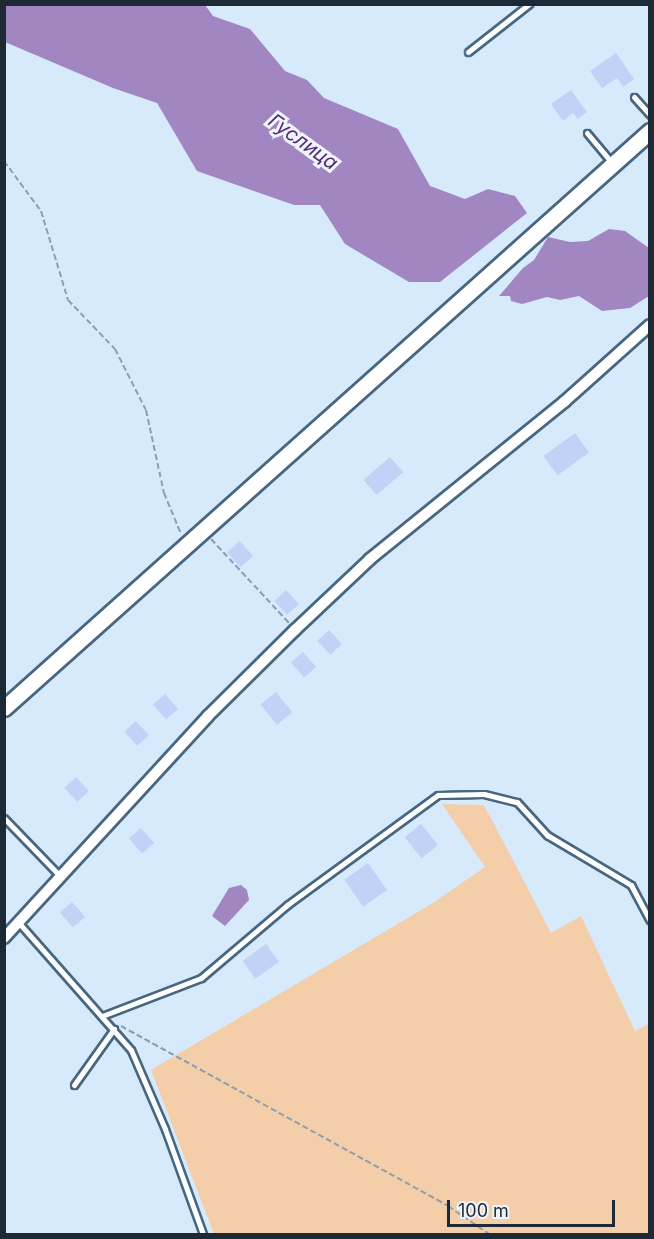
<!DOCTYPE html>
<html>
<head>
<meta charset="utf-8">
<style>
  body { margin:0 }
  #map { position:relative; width:654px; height:1239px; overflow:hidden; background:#d6eafc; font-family:Inter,sans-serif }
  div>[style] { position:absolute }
  .green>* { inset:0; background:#f4cda9 }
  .water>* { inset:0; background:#a186c1 }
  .building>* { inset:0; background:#c0d2f6; transform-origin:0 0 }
  .path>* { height:2px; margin-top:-1px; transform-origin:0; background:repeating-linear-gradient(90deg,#8d9fae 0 6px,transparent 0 9px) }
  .roads { filter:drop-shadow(2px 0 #486680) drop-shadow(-2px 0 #486680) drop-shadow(0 2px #486680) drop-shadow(0 -2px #486680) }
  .service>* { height:5px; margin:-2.5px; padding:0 2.5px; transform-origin:2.5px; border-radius:2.5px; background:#fff }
  .minor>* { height:10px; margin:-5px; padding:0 5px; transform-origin:5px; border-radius:5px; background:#fff }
  .secondary>* { height:15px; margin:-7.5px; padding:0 7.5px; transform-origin:7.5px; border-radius:7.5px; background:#fff }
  span { translate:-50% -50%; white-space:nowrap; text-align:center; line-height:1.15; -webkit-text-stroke:6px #eff5fc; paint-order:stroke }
  .water-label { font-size:20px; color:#512d75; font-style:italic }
  .frame { position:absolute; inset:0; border:6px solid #1d2a36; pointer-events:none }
  .scale { position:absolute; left:447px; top:1200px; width:168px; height:27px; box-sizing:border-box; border:3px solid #1d2a36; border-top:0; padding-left:8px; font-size:18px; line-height:21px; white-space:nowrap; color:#1d2a36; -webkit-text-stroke:4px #eff5fc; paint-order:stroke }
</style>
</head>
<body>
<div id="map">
  <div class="green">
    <i style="clip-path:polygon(442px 804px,484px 805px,551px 933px,581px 916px,635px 1031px,649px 1024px,649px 1234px,214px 1234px,151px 1070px,433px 903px,485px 867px)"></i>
  </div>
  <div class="water">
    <i style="clip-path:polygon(4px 5px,205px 5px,213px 16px,250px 29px,285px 71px,307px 80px,324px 98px,398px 129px,430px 186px,465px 199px,488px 189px,515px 196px,527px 213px,440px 282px,409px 282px,345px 244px,320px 205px,294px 205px,197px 171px,157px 103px,113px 88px,5px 42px)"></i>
    <i style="clip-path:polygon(609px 229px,625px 231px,649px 248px,649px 296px,630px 308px,602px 311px,579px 296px,560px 300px,547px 297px,522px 304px,511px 301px,510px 296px,499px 296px,523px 268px,534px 260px,548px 237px,570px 242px,588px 241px)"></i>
    <i style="clip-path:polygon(241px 885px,247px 890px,249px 900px,225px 926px,212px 916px,229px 888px)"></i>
  </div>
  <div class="building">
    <i style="clip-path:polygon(616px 53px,634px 79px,623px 87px,617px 78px,602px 88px,590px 71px)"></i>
    <i style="clip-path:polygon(571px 90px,587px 112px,578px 119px,573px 113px,563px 121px,551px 104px)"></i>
    <i style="left:575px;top:433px;width:24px;height:39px;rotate:54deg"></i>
    <i style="left:390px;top:457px;width:20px;height:35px;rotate:49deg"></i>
    <i style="left:240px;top:541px;width:20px;height:17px;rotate:49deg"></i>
    <i style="left:286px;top:590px;width:19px;height:16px;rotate:47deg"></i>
    <i style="left:329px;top:630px;width:19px;height:16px;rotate:47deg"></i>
    <i style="left:303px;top:652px;width:20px;height:16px;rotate:49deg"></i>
    <i style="left:276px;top:692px;width:26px;height:20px;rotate:51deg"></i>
    <i style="left:165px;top:694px;width:20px;height:16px;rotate:49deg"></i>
    <i style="left:136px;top:721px;width:19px;height:16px;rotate:47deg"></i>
    <i style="left:76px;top:777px;width:19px;height:16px;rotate:47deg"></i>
    <i style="left:421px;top:824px;width:27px;height:21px;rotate:51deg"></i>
    <i style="left:141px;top:828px;width:20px;height:16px;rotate:49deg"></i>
    <i style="left:368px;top:863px;width:33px;height:29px;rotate:55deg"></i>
    <i style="left:72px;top:902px;width:20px;height:16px;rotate:49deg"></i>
    <i style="left:266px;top:944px;width:22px;height:29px;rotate:54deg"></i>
  </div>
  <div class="path">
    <i style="left:4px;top:161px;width:62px;rotate:53.5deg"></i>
    <i style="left:41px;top:211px;width:93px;rotate:73.1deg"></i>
    <i style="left:68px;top:300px;width:68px;rotate:46.2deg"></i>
    <i style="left:115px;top:349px;width:68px;rotate:63.1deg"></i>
    <i style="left:146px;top:410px;width:85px;rotate:77.8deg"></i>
    <i style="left:164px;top:493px;width:44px;rotate:67.5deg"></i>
    <i style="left:211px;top:539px;width:115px;rotate:47.1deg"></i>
    <i style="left:121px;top:1026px;width:373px;rotate:28.8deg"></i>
    <i style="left:448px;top:1206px;width:50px;rotate:34.3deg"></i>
  </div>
  <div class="roads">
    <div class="service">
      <i style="left:468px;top:52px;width:78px;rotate:-38.2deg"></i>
      <i style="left:634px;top:97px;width:24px;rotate:48deg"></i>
      <i style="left:587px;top:133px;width:38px;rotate:50deg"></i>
      <i style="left:4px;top:818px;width:81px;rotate:46deg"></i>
      <i style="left:19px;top:923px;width:169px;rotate:48.6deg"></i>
      <i style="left:131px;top:1050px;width:86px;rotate:66.7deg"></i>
      <i style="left:165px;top:1129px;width:112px;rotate:70.1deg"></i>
      <i style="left:102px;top:1016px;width:106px;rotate:-21deg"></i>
      <i style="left:201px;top:978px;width:113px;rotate:-40.3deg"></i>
      <i style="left:287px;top:905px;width:187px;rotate:-36.1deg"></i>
      <i style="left:438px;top:795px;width:46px;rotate:-1.2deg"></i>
      <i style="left:484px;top:794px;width:34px;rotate:14deg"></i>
      <i style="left:517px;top:802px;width:45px;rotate:47.7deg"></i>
      <i style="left:547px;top:835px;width:98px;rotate:30.8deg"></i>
      <i style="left:631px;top:885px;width:40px;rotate:62deg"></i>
      <i style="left:74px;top:1085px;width:69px;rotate:-54.5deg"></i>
    </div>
    <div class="minor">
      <i style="left:4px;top:938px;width:301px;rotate:-47.4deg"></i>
      <i style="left:208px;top:716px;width:122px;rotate:-44.7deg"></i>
      <i style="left:295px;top:630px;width:103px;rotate:-43.4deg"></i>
      <i style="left:370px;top:559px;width:250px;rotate:-39deg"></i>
      <i style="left:564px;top:402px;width:115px;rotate:-41.8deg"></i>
    </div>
    <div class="secondary">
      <i style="left:4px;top:708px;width:866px;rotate:-41.77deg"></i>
    </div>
  </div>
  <div class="water-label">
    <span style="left:303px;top:142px;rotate:36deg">Гуслица</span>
  </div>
  <div class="frame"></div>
  <div class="scale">100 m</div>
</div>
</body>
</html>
